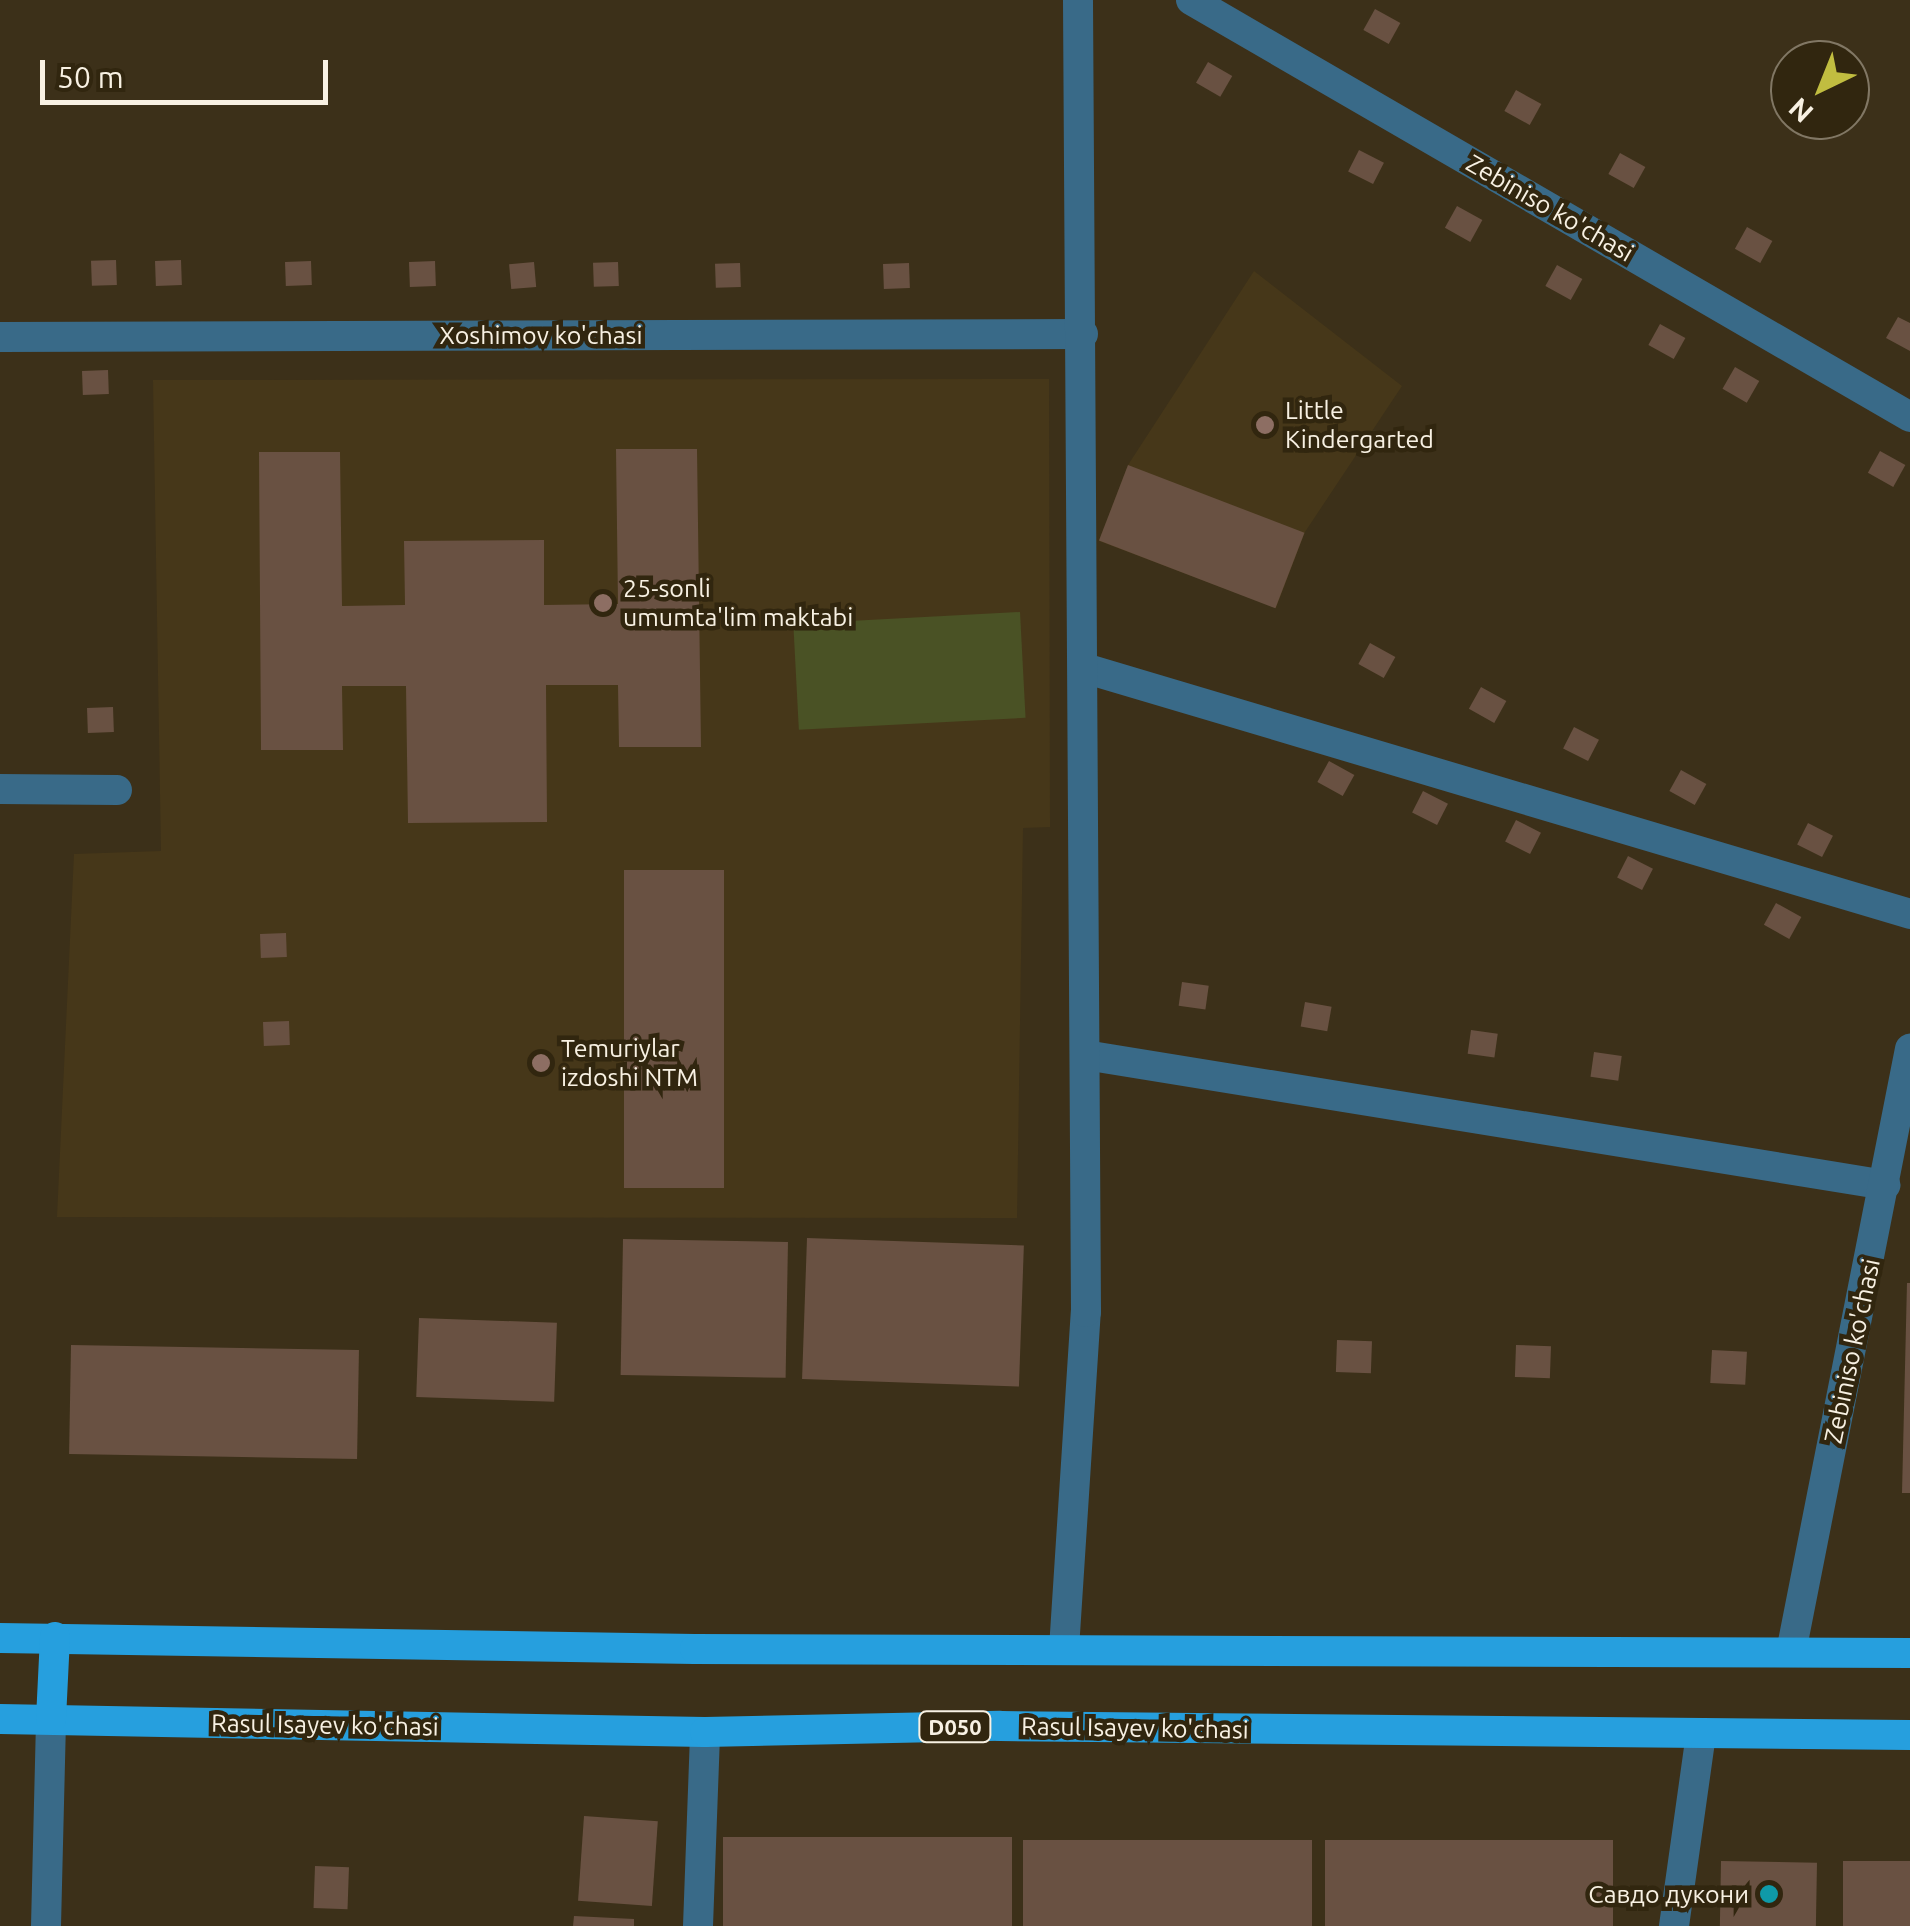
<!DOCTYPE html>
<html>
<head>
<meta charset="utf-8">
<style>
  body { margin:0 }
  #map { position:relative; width:1910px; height:1926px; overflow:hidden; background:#3c3019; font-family:Ubuntu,sans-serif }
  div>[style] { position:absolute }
  .built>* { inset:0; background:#463719 }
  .green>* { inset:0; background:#4a5225; transform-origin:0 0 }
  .building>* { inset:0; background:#695142; transform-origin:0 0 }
  .minor>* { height:30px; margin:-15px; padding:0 15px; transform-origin:15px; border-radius:15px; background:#396a88 }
  .major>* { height:30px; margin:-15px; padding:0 15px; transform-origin:15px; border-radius:15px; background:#269fde }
  .dots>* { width:28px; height:28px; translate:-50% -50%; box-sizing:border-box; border:5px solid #31260f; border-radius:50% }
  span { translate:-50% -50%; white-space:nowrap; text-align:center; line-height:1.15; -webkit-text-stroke:9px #31260f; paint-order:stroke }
  .shield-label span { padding:2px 8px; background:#31260f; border:2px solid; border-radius:8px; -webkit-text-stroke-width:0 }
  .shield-label { font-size:22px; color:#f8f1e3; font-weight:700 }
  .street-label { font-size:25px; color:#f8f1e3 }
  .poi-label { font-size:25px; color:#f8f1e3 }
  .left { translate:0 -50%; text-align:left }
  .right { translate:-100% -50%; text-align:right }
  .north { position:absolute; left:1770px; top:40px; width:100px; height:100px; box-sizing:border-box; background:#31260f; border:2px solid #817764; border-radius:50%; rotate:223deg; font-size:28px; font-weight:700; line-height:40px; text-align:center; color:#f8f1e3 }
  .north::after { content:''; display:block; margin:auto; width:35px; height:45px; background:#c1bd40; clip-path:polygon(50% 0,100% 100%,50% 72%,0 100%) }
  .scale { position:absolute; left:40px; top:60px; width:288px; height:45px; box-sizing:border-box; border:5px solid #f8f1e3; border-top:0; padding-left:12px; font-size:30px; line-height:35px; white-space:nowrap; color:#f8f1e3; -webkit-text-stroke:8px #31260f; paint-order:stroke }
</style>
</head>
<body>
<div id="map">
  <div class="built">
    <i style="clip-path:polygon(1254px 271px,1402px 386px,1305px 532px,1276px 608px,1099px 541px,1128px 465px)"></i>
    <i style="clip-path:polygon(1049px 379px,1050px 827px,1023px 828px,1017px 1218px,57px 1217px,74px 854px,161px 851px,153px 380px)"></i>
  </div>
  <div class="green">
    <i style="left:1020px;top:612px;width:106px;height:227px;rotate:87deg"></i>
  </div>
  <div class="building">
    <i style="left:1375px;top:9px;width:29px;height:24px;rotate:29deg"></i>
    <i style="left:1208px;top:62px;width:28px;height:24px;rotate:30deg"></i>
    <i style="left:1516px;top:90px;width:29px;height:24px;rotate:29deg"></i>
    <i style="left:1359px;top:150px;width:28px;height:24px;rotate:27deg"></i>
    <i style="left:1620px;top:153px;width:29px;height:24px;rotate:29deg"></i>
    <i style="left:1457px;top:206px;width:29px;height:25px;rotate:29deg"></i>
    <i style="left:1747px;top:227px;width:29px;height:25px;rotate:29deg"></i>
    <i style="left:116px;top:260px;width:25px;height:25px;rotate:88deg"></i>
    <i style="left:181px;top:260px;width:25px;height:26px;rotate:88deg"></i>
    <i style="left:311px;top:261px;width:24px;height:26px;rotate:88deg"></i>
    <i style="left:435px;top:261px;width:25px;height:26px;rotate:88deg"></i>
    <i style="left:534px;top:262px;width:25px;height:25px;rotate:85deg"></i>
    <i style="left:618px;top:262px;width:24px;height:25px;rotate:88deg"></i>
    <i style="left:740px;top:263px;width:24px;height:25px;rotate:88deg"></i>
    <i style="left:909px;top:263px;width:25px;height:26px;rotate:88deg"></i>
    <i style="left:1557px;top:265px;width:29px;height:24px;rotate:29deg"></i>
    <i style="clip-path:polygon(1898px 317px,1910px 323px,1910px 351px,1886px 338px)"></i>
    <i style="left:1660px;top:324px;width:29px;height:24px;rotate:29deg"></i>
    <i style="left:1735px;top:367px;width:28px;height:25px;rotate:30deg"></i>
    <i style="left:108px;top:370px;width:24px;height:26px;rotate:88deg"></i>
    <i style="clip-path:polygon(616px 449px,697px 449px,701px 747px,619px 747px,618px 685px,546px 685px,547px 822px,408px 823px,406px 686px,342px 686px,343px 750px,261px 750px,259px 452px,340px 452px,342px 606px,405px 605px,404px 541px,544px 540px,544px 605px,618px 604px)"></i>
    <i style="left:1880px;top:451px;width:29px;height:25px;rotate:29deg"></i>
    <i style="left:1128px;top:465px;width:189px;height:81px;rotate:21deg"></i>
    <i style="left:1370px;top:643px;width:29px;height:24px;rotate:29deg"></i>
    <i style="left:1481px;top:687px;width:29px;height:25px;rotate:29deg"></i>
    <i style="left:113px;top:707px;width:25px;height:26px;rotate:88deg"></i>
    <i style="left:1574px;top:727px;width:28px;height:24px;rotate:27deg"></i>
    <i style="left:1329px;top:761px;width:29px;height:24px;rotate:29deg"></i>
    <i style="left:1681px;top:770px;width:29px;height:24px;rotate:29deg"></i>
    <i style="left:1423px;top:791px;width:28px;height:24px;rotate:27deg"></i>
    <i style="left:1516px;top:820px;width:28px;height:24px;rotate:27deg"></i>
    <i style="left:1808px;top:823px;width:28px;height:24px;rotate:27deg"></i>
    <i style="left:1628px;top:856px;width:28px;height:24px;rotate:27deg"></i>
    <i style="left:624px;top:870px;width:100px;height:318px"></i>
    <i style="left:1776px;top:903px;width:29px;height:25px;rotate:29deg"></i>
    <i style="left:286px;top:933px;width:24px;height:26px;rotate:88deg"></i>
    <i style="left:1182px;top:982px;width:27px;height:24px;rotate:8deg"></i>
    <i style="left:1305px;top:1002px;width:27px;height:25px;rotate:10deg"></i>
    <i style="left:289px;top:1021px;width:24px;height:26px;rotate:88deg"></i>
    <i style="left:1471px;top:1030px;width:27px;height:24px;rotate:8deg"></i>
    <i style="left:1594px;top:1052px;width:28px;height:25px;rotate:8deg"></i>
    <i style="left:807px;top:1238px;width:217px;height:141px;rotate:2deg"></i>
    <i style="left:623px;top:1239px;width:165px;height:136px;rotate:1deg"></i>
    <i style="clip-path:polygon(1907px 1283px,1910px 1283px,1910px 1493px,1902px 1493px)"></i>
    <i style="left:419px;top:1318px;width:138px;height:79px;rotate:2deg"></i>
    <i style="left:1337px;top:1340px;width:35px;height:32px;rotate:2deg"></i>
    <i style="left:71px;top:1345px;width:288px;height:109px;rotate:1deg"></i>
    <i style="left:1516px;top:1345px;width:35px;height:32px;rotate:2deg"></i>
    <i style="left:1712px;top:1350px;width:35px;height:33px;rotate:3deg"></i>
    <i style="left:584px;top:1816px;width:74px;height:85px;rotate:4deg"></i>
    <i style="left:723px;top:1837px;width:289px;height:89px"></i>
    <i style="left:1023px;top:1840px;width:289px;height:86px"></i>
    <i style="left:1325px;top:1840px;width:288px;height:86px"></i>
    <i style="left:1721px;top:1861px;width:96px;height:65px;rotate:1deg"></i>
    <i style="left:1843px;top:1861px;width:67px;height:65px"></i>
    <i style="left:315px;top:1866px;width:34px;height:42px;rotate:2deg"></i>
    <i style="clip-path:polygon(574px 1916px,634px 1919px,634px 1926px,573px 1926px)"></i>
  </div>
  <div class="minor">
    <i style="left:1191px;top:0;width:831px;rotate:30.11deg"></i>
    <i style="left:0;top:337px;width:1083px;rotate:-0.16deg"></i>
    <i style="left:1084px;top:668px;width:862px;rotate:16.58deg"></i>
    <i style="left:0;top:789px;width:117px;rotate:0.5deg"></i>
    <i style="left:1085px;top:1055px;width:811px;rotate:9.22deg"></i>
    <i style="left:1064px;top:1649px;width:338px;rotate:-86.3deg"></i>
    <i style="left:1086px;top:1312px;width:1312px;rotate:-90.35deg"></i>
    <i style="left:1791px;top:1652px;width:615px;rotate:-78.84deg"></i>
    <i style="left:46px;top:1926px;width:207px;rotate:-88.6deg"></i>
    <i style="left:698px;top:1926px;width:194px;rotate:-87.9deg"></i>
    <i style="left:1674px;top:1926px;width:195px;rotate:-82deg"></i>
  </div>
  <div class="major">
    <i style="left:0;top:1638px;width:695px;rotate:0.91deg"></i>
    <i style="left:695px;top:1649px;width:1215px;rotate:0.19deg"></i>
    <i style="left:0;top:1719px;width:705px;rotate:1.06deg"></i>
    <i style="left:705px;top:1732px;width:295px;rotate:-1.2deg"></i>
    <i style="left:1000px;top:1726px;width:910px;rotate:0.57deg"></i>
    <i style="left:51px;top:1719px;width:82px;rotate:-87.2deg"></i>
  </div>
  <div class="dots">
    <i style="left:1265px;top:425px;background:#8d6e63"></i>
    <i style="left:603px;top:603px;background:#8d6e63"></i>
    <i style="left:541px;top:1063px;background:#8d6e63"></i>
    <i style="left:1769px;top:1894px;background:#0f9aa8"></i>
  </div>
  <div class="shield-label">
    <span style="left:955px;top:1727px">D050</span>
  </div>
  <div class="street-label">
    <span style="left:1550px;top:208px;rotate:30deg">Zebiniso ko'chasi</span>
    <span style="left:541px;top:335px">Xoshimov ko'chasi</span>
    <span style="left:1852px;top:1351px;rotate:-78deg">Zebiniso ko'chasi</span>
    <span style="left:325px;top:1725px;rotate:1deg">Rasul Isayev ko'chasi</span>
    <span style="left:1135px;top:1728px;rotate:1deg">Rasul Isayev ko'chasi</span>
  </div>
  <div class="poi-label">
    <span class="left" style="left:1285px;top:425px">Little<br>Kindergarted</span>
    <span class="left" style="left:623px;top:603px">25-sonli<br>umumta'lim maktabi</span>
    <span class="left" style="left:561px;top:1063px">Temuriylar<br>izdoshi NTM</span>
    <span class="right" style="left:1749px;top:1894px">Савдо дукони</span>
  </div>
  <div class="north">N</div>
  <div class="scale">50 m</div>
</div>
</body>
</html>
